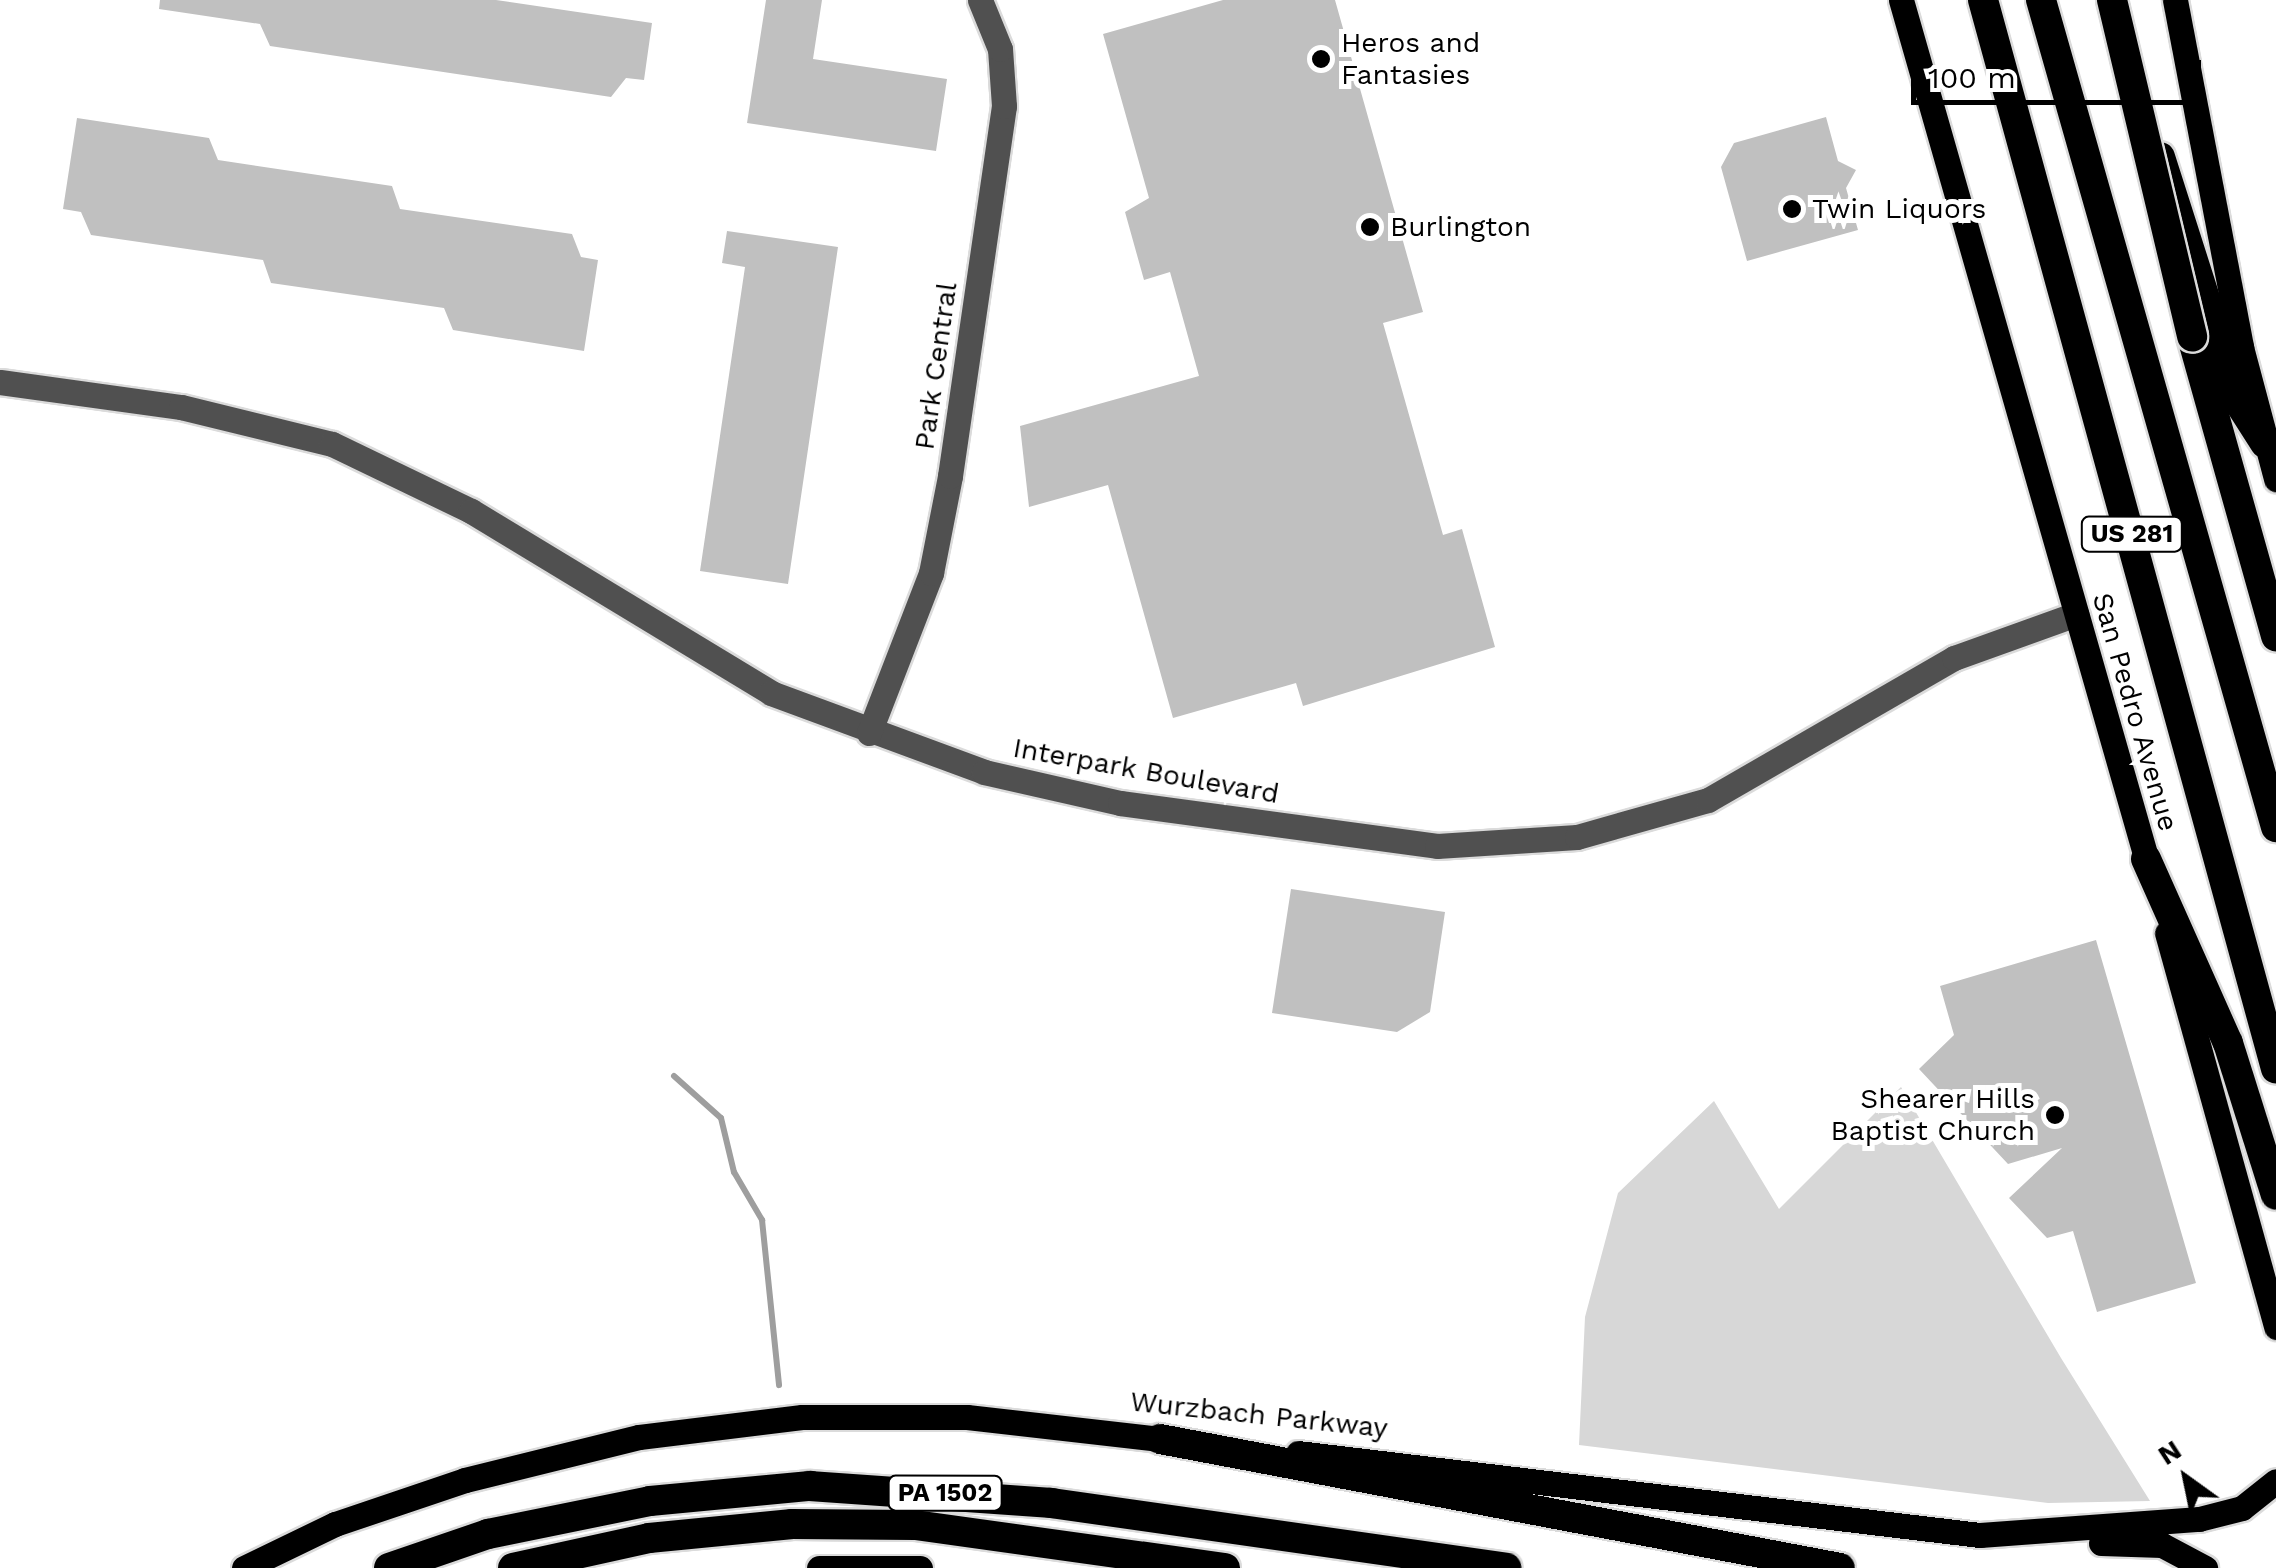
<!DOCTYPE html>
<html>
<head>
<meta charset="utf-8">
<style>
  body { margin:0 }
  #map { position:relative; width:2276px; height:1568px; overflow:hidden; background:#fff; font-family:"Work Sans",sans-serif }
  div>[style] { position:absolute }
  .green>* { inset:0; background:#d7d7d7 }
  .stream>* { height:6px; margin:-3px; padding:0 3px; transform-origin:3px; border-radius:3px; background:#9e9e9e }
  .building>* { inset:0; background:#c0c0c0 }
  .roads { filter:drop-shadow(2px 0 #dbdbdb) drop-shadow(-2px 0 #dbdbdb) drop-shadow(0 2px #dbdbdb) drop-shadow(0 -2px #dbdbdb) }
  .minor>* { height:25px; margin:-12.5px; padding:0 12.5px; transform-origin:12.5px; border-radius:12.5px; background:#505050 }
  .major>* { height:25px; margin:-12.5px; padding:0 12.5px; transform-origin:12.5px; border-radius:12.5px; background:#000 }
  .highway>* { height:30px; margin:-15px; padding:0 15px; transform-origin:15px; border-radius:15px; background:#000 }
  .bridges { filter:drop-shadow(2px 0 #dbdbdb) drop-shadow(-2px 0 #dbdbdb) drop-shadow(0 2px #dbdbdb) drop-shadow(0 -2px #dbdbdb) }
  .highway-bridge>* { height:30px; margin:-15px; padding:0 15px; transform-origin:15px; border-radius:15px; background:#000 }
  .dots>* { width:28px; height:28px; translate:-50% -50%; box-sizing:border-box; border:5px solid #fff; border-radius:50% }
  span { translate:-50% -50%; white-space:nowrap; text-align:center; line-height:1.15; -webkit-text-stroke:10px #fff; paint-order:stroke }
  .shield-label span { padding:2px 8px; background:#fff; border:2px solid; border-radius:8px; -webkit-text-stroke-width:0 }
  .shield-label { font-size:25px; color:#000; font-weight:700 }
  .poi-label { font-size:28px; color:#000 }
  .left { translate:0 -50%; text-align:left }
  .right { translate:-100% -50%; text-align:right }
  .street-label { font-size:28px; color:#000 }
  .north { position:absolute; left:2136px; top:1428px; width:100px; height:100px; -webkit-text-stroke:8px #fff; paint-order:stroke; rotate:327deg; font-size:28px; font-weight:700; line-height:40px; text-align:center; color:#000 }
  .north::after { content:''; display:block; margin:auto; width:35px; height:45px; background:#000; clip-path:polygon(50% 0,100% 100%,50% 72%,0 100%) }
  .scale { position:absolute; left:1911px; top:60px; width:290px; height:45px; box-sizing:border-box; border:5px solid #000; border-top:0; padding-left:12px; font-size:30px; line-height:35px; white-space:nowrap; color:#000; -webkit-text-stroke:8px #fff; paint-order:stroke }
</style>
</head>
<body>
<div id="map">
  <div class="green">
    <i style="clip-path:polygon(1901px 1087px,2061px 1358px,2150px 1501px,2048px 1503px,1579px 1445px,1585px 1317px,1618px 1193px,1714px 1101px,1779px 1209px)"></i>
  </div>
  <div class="stream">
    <i style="left:674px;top:1076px;width:63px;rotate:41.8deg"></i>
    <i style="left:721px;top:1118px;width:56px;rotate:76.5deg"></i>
    <i style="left:734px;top:1172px;width:56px;rotate:59.7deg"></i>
    <i style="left:762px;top:1220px;width:166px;rotate:84.1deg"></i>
  </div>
  <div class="building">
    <i style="clip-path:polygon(160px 0,496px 0,652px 23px,644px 80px,626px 78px,611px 97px,270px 46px,260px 24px,159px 9px)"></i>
    <i style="clip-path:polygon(766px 0,822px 0,813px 59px,947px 79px,936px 151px,747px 123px)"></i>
    <i style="clip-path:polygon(1223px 0,1335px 0,1423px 312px,1383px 323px,1443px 535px,1462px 529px,1495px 647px,1303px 706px,1296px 683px,1173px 718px,1108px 485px,1029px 507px,1020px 426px,1199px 376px,1170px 272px,1144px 280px,1125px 212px,1149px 198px,1103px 34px)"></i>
    <i style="clip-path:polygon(1826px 117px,1838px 161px,1856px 170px,1846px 188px,1858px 230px,1747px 261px,1721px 167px,1734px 143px)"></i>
    <i style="clip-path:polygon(77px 118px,209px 138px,218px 160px,392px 186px,400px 209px,572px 234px,581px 257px,598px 260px,584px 351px,453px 330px,444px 308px,271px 283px,263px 260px,91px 235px,81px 212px,63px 209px)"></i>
    <i style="clip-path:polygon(727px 231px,838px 247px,788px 584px,700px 571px,745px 267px,722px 263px)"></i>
    <i style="clip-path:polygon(1291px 889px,1445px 912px,1430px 1012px,1397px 1032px,1272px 1013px)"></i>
    <i style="clip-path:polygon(2096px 940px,2196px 1283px,2097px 1312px,2073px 1231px,2047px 1238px,2009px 1198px,2062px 1148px,2008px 1164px,1919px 1069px,1954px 1035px,1940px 986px)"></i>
  </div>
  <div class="roads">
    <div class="minor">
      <i style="left:0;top:382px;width:183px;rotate:7.9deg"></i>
      <i style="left:181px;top:407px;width:155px;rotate:13.8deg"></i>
      <i style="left:332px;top:444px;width:154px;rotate:25.7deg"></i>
      <i style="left:471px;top:511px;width:351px;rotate:31.2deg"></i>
      <i style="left:771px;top:693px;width:227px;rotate:20.3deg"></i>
      <i style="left:984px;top:772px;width:139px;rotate:12.8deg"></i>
      <i style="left:1120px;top:803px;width:320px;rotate:7.7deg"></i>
      <i style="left:1437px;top:846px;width:140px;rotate:-3.7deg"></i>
      <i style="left:1577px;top:837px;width:136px;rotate:-15.8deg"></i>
      <i style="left:1708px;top:800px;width:284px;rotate:-30deg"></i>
      <i style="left:1954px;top:658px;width:130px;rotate:-19.8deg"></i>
      <i style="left:869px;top:733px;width:172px;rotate:-68.8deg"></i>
      <i style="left:931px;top:573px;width:99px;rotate:-78.9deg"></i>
      <i style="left:950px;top:476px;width:374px;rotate:-81.7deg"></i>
      <i style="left:1004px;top:106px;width:57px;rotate:-94deg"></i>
      <i style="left:1000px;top:49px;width:53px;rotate:-112.2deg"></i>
    </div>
    <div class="major">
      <i style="left:1901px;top:0;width:910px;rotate:74.05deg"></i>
      <i style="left:2175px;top:0;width:353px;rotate:79.2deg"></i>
      <i style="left:2241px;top:347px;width:137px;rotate:75.1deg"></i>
      <i style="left:2167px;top:933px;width:409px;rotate:74.5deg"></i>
      <i style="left:1298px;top:1453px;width:687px;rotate:6.86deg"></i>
      <i style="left:1980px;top:1535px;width:220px;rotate:-4.2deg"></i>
      <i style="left:2199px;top:1519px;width:44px;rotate:-14.3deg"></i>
      <i style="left:2242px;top:1508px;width:43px;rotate:-38.5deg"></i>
      <i style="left:2101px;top:1543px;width:61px;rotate:1.9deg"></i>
      <i style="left:2162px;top:1545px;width:49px;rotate:28.1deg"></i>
      <i style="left:244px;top:1568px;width:101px;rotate:-25.8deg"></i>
      <i style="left:335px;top:1524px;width:137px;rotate:-18.7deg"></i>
      <i style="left:465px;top:1480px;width:179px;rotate:-13.9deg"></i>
      <i style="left:639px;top:1437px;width:164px;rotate:-7deg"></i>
      <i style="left:802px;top:1417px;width:165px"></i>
      <i style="left:967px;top:1417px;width:212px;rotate:6.5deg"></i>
      <i style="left:819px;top:1568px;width:101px"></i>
    </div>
    <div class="highway">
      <i style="left:1983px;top:0;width:1108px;rotate:74.67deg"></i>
      <i style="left:2041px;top:0;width:860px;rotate:74.14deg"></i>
      <i style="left:2160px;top:157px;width:256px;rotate:72.3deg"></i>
      <i style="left:2238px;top:401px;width:50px;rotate:57.3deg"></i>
      <i style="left:2192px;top:337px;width:311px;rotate:74.3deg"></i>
      <i style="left:2146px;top:859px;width:201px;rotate:66deg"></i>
      <i style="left:2228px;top:1043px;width:159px;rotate:72.5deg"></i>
      <i style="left:1160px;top:1439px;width:692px;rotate:10.74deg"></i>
      <i style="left:389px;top:1568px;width:105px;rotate:-19deg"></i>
      <i style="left:488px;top:1534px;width:165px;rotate:-11.5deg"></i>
      <i style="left:650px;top:1501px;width:161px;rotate:-5.4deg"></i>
      <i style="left:810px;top:1486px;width:242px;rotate:4deg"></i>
      <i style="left:1051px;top:1503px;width:460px;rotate:8.1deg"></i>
      <i style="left:513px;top:1568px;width:139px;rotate:-12.4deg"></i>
      <i style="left:649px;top:1538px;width:144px;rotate:-5.6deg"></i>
      <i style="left:792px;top:1524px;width:123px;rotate:0.5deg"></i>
      <i style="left:915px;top:1525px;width:313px;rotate:7.9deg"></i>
    </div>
  </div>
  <div class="bridges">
    <div class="highway-bridge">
      <i style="left:2112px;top:0;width:346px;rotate:76.6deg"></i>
    </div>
  </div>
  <div class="dots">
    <i style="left:1321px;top:59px;background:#000"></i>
    <i style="left:1792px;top:209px;background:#000"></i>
    <i style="left:1370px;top:227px;background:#000"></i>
    <i style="left:2055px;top:1115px;background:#000"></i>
  </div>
  <div class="shield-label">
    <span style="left:2132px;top:534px">US 281</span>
    <span style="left:945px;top:1493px">PA 1502</span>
  </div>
  <div class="poi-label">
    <span class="left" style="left:1341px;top:59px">Heros and<br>Fantasies</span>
    <span class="left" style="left:1812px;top:209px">Twin Liquors</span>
    <span class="left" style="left:1390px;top:227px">Burlington</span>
    <span class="right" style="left:2035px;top:1115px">Shearer Hills<br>Baptist Church</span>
  </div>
  <div class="street-label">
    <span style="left:936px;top:366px;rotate:-82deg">Park Central</span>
    <span style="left:2135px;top:712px;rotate:74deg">San Pedro Avenue</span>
    <span style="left:1146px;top:771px;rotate:10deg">Interpark Boulevard</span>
    <span style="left:1259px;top:1415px;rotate:6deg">Wurzbach Parkway</span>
  </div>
  <div class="north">N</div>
  <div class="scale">100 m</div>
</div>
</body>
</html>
